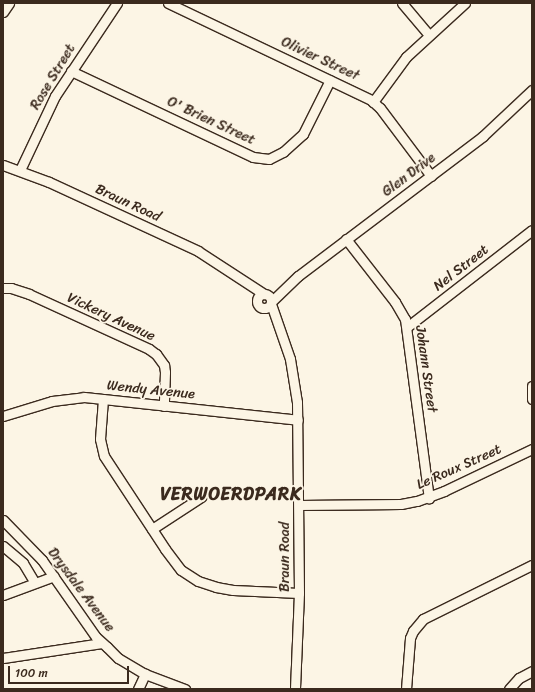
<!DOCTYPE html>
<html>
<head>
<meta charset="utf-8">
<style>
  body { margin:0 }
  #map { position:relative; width:535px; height:692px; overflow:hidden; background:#fcf5e5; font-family:Sriracha,sans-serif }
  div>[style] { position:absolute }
  .roads { filter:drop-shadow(1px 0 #3b2a1e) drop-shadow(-1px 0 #3b2a1e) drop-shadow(0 1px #3b2a1e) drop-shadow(0 -1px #3b2a1e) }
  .minor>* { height:9px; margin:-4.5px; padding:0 4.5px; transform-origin:4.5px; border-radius:4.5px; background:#fcf5e5 }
  .minor>.ring { margin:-4.5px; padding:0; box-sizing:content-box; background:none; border:9px solid #fcf5e5; border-radius:50% }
  span { translate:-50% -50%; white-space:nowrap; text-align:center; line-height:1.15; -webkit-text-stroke:3.5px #fcf5e5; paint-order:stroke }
  .street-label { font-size:14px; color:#3b2a1e }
  .district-label { font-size:18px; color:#3b2a1e; font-weight:700; letter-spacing:1px }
  .frame { position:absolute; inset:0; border:4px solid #3b2a1e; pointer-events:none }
  .scale { position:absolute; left:8px; top:666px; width:121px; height:18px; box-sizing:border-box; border:2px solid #3b2a1e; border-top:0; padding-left:5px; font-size:12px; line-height:14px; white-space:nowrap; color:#3b2a1e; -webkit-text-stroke:3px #fcf5e5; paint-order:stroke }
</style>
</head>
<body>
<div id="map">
  <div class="roads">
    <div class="minor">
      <i style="left:168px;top:3px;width:225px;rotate:25.5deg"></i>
      <i style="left:371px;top:100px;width:12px;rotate:42deg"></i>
      <i style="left:380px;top:108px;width:85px;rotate:53.1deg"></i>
      <i style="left:402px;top:3px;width:42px;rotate:49.8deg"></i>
      <i style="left:3px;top:12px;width:11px;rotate:-56deg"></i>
      <i style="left:71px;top:71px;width:201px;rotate:25.3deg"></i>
      <i style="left:253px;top:157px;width:16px;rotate:7deg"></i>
      <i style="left:269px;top:159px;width:16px;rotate:-27deg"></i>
      <i style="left:283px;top:152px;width:27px;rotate:-42deg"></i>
      <i style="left:303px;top:134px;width:60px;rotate:-63.4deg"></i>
      <i style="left:373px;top:102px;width:56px;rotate:-53.7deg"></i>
      <i style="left:406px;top:57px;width:80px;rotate:-42.5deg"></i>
      <i style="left:3px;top:165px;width:49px;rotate:20.3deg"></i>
      <i style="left:49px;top:182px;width:164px;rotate:24.8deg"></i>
      <i style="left:198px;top:251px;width:79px;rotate:33.1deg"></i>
      <i style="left:20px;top:170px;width:82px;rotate:-64.7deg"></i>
      <i style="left:55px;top:96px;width:112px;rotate:-56.3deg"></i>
      <i style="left:346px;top:239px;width:80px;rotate:52.1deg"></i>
      <i style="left:395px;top:302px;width:20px;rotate:60deg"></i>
      <i style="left:405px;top:319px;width:181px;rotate:82.4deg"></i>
      <i style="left:3px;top:288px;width:8px"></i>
      <i style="left:11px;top:288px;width:19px;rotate:18deg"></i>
      <i style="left:29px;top:294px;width:132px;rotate:24.6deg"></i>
      <i style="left:149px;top:349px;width:9px;rotate:36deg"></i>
      <i style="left:156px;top:354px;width:14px;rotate:54deg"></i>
      <i style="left:164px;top:365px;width:7px;rotate:82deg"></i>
      <i style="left:165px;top:372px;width:34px;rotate:92deg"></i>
      <i class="ring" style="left:257px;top:294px;width:5px;height:5px"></i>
      <i style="left:272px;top:301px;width:36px;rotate:-44deg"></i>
      <i style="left:298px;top:276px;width:232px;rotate:-37.1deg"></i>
      <i style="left:483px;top:136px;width:67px;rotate:-43.2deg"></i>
      <i style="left:271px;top:304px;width:58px;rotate:70.9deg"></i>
      <i style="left:290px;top:359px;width:44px;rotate:80.8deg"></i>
      <i style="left:297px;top:402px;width:191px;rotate:89.4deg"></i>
      <i style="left:299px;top:593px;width:96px;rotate:92.4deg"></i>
      <i style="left:407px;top:327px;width:158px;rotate:-37.8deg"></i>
      <i style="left:532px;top:386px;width:13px;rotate:90deg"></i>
      <i style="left:103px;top:399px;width:40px;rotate:94.3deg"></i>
      <i style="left:100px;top:439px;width:17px;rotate:77deg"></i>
      <i style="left:104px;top:456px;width:111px;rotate:56.7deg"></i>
      <i style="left:165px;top:549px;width:26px;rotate:53deg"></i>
      <i style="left:181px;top:570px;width:20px;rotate:33deg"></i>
      <i style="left:198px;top:581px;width:19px;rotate:18deg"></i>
      <i style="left:216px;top:587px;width:17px;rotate:10deg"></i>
      <i style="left:233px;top:590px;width:66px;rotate:2.6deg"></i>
      <i style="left:3px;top:416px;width:51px;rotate:-17deg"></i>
      <i style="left:52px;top:401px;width:32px;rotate:-7deg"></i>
      <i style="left:84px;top:397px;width:215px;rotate:6.1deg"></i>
      <i style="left:299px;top:505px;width:102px;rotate:-0.6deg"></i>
      <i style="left:401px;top:504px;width:16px;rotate:-11deg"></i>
      <i style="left:417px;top:501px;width:29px;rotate:-20deg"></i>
      <i style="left:444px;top:491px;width:98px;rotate:-25.5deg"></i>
      <i style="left:3px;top:520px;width:56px;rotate:45.7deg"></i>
      <i style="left:42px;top:560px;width:94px;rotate:55deg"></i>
      <i style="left:96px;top:637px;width:15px;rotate:42deg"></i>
      <i style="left:107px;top:647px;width:16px;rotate:45deg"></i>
      <i style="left:118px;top:658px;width:31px;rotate:31deg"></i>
      <i style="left:145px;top:674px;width:43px;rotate:20.6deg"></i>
      <i style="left:152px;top:529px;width:59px;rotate:-33.1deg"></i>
      <i style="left:3px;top:546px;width:26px;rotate:40deg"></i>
      <i style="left:23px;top:563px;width:23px;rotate:59deg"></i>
      <i style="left:3px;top:595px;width:54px;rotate:-20.4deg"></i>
      <i style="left:3px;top:658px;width:100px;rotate:-8.6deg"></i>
      <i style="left:138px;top:689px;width:17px;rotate:-65deg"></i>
      <i style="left:406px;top:689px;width:51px;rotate:-85.5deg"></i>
      <i style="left:410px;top:638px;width:8px;rotate:-67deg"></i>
      <i style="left:413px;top:631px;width:16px;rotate:-50deg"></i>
      <i style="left:423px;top:619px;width:122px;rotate:-26.4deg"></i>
      <i style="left:509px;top:689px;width:15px;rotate:-48deg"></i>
      <i style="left:519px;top:678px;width:15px;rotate:-28deg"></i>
    </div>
  </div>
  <div class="street-label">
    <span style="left:320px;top:59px;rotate:25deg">Olivier Street</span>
    <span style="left:53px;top:77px;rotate:-59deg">Rose Street</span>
    <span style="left:211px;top:121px;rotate:25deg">O' Brien Street</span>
    <span style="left:409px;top:175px;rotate:-37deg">Glen Drive</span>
    <span style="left:128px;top:203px;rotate:25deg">Braun Road</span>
    <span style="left:461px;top:268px;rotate:-38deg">Nel Street</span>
    <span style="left:111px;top:317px;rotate:25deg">Vickery Avenue</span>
    <span style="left:426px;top:369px;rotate:82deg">Johann Street</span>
    <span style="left:151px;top:390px;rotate:6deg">Wendy Avenue</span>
    <span style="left:459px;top:467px;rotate:-24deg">Le Roux Street</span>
    <span style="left:285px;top:557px;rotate:-90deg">Braun Road</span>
    <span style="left:81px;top:590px;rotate:53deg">Drysdale Avenue</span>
  </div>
  <div class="district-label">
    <span style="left:231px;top:494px">VERWOERDPARK</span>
  </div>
  <div class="frame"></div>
  <div class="scale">100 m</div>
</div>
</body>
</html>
